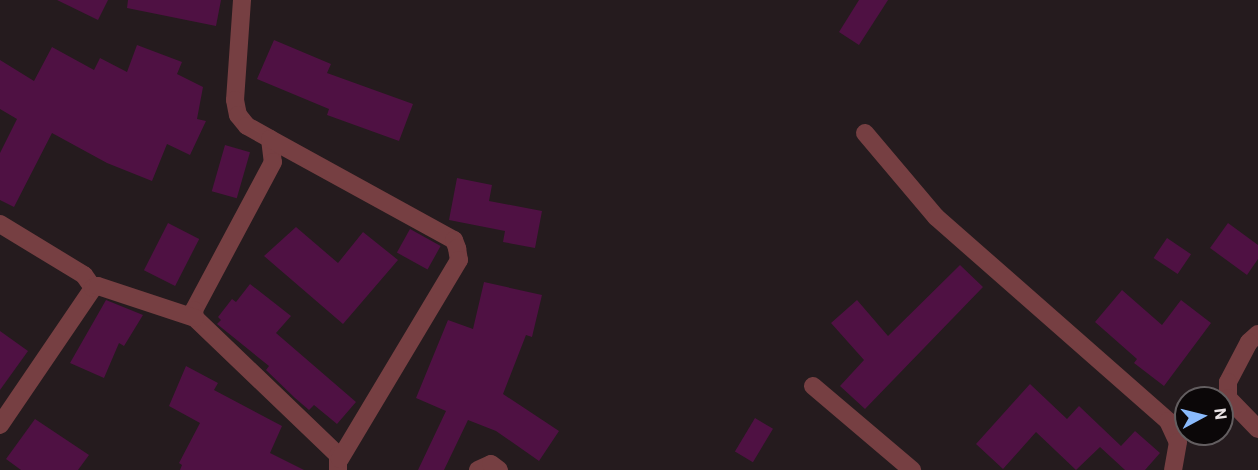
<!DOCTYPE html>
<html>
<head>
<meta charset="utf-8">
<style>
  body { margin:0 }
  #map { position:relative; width:1258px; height:470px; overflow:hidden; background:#251b1e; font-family:Roboto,sans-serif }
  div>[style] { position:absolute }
  .building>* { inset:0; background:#4f1143; transform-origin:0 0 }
  .street>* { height:18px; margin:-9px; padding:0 9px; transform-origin:9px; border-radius:9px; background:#763f42 }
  span { translate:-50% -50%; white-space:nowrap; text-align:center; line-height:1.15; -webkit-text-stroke:6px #0b0708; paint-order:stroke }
  .north { position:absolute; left:1174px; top:386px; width:60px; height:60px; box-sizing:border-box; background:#0b0708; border:2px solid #635e60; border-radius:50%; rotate:83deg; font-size:16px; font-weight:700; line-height:24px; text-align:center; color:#e8e1e3 }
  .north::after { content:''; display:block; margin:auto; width:21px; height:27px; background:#8abafc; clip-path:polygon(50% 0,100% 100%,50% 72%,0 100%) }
</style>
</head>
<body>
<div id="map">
  <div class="building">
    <i style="clip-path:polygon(57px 0,108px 0,98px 20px)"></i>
    <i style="clip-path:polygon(128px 0,221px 0,216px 26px,127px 8px)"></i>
    <i style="clip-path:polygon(859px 0,888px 0,859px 45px,839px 32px)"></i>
    <i style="clip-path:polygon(274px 40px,331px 64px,327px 73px,413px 104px,399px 141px,327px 115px,329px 109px,257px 79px)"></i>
    <i style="clip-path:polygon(137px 45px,182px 62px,177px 74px,203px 87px,197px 119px,206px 121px,190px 155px,167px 144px,152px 181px,107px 163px,52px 133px,14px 207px,0 200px,0 153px,17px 119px,0 109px,0 60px,34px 81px,52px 47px,94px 70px,100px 58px,127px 72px)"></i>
    <i style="left:225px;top:145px;width:26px;height:48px;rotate:16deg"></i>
    <i style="clip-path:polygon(457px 178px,492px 185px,489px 201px,542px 211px,535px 248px,503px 242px,505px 231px,449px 220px)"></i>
    <i style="left:168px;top:223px;width:35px;height:53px;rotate:27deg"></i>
    <i style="clip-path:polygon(1228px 223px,1258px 245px,1258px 259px,1247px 275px,1210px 248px)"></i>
    <i style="clip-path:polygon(296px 227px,338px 263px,363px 232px,398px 260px,343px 324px,264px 256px)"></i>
    <i style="left:410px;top:229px;width:35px;height:27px;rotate:29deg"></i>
    <i style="left:1167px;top:238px;width:29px;height:24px;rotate:34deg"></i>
    <i style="clip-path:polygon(960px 265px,983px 287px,865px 409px,840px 386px,864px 360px,831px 323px,857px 300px,888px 336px)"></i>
    <i style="clip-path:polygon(484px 282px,542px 295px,532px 337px,526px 335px,503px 394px,559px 431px,539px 461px,496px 431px,468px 420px,444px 470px,418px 470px,446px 411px,416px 398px,448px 320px,473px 329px)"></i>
    <i style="clip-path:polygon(250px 284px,291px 316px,276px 333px,356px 402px,337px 424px,314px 405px,309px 410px,295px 398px,266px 370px,269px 366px,217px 324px,221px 320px,218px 317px,232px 299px,236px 302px)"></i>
    <i style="clip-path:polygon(1122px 290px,1162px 325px,1181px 300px,1211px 323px,1164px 386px,1134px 363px,1137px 359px,1095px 322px)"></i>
    <i style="clip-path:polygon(106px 300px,143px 315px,124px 346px,119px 343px,104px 378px,70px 363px)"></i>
    <i style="clip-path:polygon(0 331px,28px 351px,0 390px)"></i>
    <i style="clip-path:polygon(186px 366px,218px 383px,214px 390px,282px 426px,270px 453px,304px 470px,180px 470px,182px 465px,179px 463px,200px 423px,169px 406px)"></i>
    <i style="clip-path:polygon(1030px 384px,1067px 419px,1079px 406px,1121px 446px,1135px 431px,1160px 453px,1145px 470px,1125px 470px,1100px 447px,1076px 470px,1036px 432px,1003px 469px,976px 444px)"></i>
    <i style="left:755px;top:418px;width:21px;height:39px;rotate:31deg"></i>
    <i style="clip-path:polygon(35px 419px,89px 455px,78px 470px,21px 470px,6px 459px)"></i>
  </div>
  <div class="street">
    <i style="left:242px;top:0;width:100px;rotate:94deg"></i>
    <i style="left:235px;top:100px;width:15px;rotate:79deg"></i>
    <i style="left:238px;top:115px;width:14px;rotate:51deg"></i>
    <i style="left:247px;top:126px;width:26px;rotate:29deg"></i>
    <i style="left:270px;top:139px;width:23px;rotate:83deg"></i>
    <i style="left:273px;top:162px;width:168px;rotate:118.1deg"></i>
    <i style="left:194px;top:310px;width:8px;rotate:83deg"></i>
    <i style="left:195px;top:318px;width:198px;rotate:43.8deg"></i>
    <i style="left:338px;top:455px;width:15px;rotate:90deg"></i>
    <i style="left:865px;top:133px;width:110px;rotate:49.8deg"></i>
    <i style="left:936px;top:217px;width:309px;rotate:41.3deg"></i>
    <i style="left:1168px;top:421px;width:23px;rotate:65deg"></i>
    <i style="left:1178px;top:442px;width:28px;rotate:100deg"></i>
    <i style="left:270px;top:139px;width:210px;rotate:28.8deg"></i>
    <i style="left:454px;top:240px;width:9px;rotate:69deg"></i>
    <i style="left:457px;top:248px;width:12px;rotate:81deg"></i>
    <i style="left:459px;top:260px;width:232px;rotate:120.9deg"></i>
    <i style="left:0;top:224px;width:98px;rotate:31.3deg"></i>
    <i style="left:84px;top:275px;width:16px;rotate:55deg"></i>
    <i style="left:1258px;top:334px;width:12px;rotate:138deg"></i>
    <i style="left:1249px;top:342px;width:45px;rotate:117.7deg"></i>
    <i style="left:1228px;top:382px;width:16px;rotate:90deg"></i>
    <i style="left:1228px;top:398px;width:43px;rotate:45.9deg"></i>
    <i style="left:813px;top:386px;width:130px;rotate:40.3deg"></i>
    <i style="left:0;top:425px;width:166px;rotate:-55.8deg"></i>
    <i style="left:93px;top:288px;width:5px;rotate:-22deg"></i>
    <i style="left:98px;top:286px;width:102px;rotate:18.3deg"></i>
    <i style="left:478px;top:470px;width:14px;rotate:-25deg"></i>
    <i style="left:491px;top:464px;width:10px;rotate:37deg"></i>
  </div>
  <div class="north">N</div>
</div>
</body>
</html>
